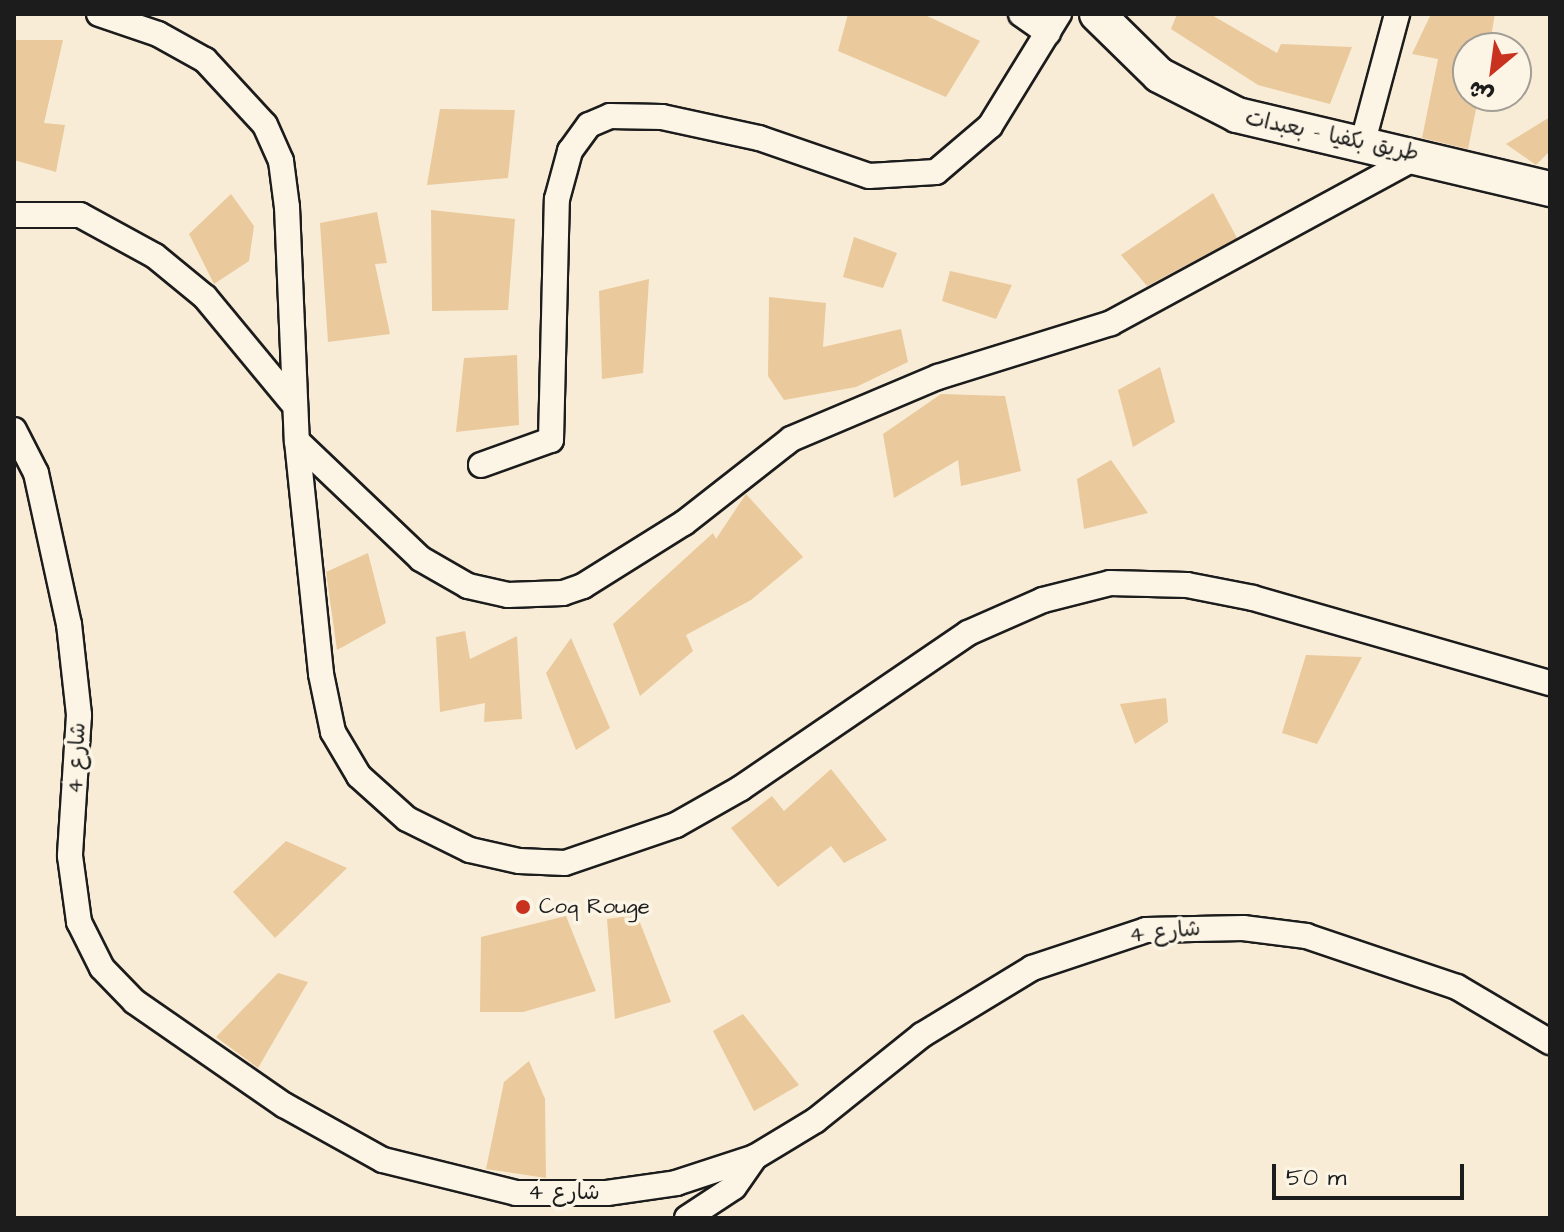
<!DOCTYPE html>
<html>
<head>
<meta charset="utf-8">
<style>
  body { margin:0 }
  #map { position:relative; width:1564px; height:1232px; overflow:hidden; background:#f8ecd6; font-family:"Architects Daughter","Playpen Sans Arabic",sans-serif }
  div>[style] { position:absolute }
  .building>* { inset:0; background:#eac99c }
  .roads { filter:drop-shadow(2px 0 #1c1c1c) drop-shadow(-2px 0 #1c1c1c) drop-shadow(0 2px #1c1c1c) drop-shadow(0 -2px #1c1c1c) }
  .street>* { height:24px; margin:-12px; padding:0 12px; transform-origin:12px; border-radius:12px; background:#fcf5e5 }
  .secondary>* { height:34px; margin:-17px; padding:0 17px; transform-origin:17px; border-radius:17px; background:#fcf5e5 }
  .dots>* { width:22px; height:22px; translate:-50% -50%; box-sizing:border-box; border:4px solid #fcf5e5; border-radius:50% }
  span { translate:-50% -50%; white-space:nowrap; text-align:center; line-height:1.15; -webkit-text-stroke:7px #fcf5e5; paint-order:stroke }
  .street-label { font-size:22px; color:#1c1c1c }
  .poi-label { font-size:22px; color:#1c1c1c }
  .left { translate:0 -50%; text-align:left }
  .frame { position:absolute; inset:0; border:16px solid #1c1c1c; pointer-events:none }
  .north { position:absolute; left:1452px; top:32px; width:80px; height:80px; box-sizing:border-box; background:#fcf5e5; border:2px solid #a29e95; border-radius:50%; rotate:209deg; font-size:22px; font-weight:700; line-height:32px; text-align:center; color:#1c1c1c }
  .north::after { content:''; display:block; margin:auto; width:28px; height:36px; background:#c8321e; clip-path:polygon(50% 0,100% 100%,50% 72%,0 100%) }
  .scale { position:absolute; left:1272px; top:1164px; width:192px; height:36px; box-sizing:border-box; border:4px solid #1c1c1c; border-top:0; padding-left:10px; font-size:24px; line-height:28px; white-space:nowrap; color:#1c1c1c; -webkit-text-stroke:6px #fcf5e5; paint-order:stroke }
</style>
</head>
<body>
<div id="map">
  <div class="building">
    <i style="clip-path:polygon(848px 14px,923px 14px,980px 41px,946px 97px,838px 51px)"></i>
    <i style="clip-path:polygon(1177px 14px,1210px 14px,1277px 53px,1281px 44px,1352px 47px,1330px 104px,1258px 85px,1171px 29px)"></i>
    <i style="clip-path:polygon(1431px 14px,1495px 14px,1489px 48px,1468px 48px,1468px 102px,1477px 104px,1468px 149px,1422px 138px,1438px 59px,1412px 54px)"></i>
    <i style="clip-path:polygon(14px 40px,63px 40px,44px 123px,65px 125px,56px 172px,14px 160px)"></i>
    <i style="clip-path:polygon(440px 109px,515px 110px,508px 178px,427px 185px)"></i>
    <i style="clip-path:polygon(1550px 117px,1550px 151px,1536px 165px,1506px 144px)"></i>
    <i style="clip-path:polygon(1213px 193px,1237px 238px,1147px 286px,1121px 255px)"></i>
    <i style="clip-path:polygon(231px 194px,254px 226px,249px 261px,214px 284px,189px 234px)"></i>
    <i style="clip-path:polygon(431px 210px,515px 219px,508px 310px,432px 311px)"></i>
    <i style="clip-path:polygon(377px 212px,387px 263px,375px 264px,390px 334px,328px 342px,320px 223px)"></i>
    <i style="clip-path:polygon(854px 237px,897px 253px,883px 288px,843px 277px)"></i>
    <i style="clip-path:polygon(950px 271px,1012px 285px,996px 319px,942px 301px)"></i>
    <i style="clip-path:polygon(649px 279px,643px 373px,602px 379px,599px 291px)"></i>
    <i style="clip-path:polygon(769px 297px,826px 303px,823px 347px,901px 329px,908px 362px,856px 387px,784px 400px,768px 376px)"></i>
    <i style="clip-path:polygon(517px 355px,519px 425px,456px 432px,464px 358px)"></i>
    <i style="clip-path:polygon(1160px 367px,1175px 422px,1133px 447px,1118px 390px)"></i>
    <i style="clip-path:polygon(941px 394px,1005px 396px,1021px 471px,961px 486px,958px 460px,894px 498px,883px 434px)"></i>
    <i style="clip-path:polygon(1111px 460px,1148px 513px,1084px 529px,1077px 479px)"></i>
    <i style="clip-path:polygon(746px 494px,803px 557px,751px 600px,686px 635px,693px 651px,640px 696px,613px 624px,713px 533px,716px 539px)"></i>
    <i style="clip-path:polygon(368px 553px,386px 623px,337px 650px,326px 572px)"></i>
    <i style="clip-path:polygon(465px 631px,470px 659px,517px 636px,522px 719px,484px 722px,485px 703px,440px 712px,436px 637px)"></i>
    <i style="clip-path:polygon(571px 638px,610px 728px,576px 750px,546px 673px)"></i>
    <i style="clip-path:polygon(1306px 655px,1362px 657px,1317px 744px,1282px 733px)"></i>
    <i style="clip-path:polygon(1166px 698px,1168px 722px,1135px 744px,1120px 704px)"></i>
    <i style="clip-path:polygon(831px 769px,887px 840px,844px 863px,831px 846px,778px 887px,731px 828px,772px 796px,784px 811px)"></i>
    <i style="clip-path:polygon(286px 841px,347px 868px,275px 938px,233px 892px)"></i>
    <i style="clip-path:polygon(637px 915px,671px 1002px,615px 1019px,607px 919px)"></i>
    <i style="clip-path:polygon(566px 916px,596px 991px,523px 1012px,480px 1012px,481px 937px)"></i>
    <i style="clip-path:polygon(278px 973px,308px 982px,258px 1068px,216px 1037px)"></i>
    <i style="clip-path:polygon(743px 1014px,799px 1085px,754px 1111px,713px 1031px)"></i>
    <i style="clip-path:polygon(529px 1061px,545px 1099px,546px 1178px,486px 1169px,504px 1082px)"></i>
  </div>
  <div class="roads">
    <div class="street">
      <i style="left:99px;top:14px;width:62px;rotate:18.7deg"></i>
      <i style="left:158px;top:34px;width:54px;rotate:29deg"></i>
      <i style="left:205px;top:60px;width:88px;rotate:47.3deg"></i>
      <i style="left:265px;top:125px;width:39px;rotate:66deg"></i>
      <i style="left:281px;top:161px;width:46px;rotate:82.6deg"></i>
      <i style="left:287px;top:207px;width:234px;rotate:87.6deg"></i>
      <i style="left:297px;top:441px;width:171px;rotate:43.6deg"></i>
      <i style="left:421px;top:559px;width:54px;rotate:29.9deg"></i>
      <i style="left:468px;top:586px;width:41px;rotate:12.7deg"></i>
      <i style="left:508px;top:595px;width:55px;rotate:-2.1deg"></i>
      <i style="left:563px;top:593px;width:21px;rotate:-19deg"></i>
      <i style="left:583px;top:586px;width:119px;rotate:-32deg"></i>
      <i style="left:684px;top:523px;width:136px;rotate:-38.1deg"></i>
      <i style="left:791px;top:439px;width:160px;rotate:-22.9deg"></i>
      <i style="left:938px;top:377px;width:181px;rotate:-17.3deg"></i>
      <i style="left:1111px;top:323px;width:352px;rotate:-28.5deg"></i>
      <i style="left:1021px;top:14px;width:33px;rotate:35deg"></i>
      <i style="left:1362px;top:145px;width:136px;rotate:-75deg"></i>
      <i style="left:14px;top:215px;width:66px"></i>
      <i style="left:80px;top:215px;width:85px;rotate:28.7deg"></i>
      <i style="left:155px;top:256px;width:65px;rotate:39.4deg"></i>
      <i style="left:205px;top:297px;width:135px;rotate:50.4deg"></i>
      <i style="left:14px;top:430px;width:48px;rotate:62.9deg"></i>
      <i style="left:36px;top:473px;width:155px;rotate:77.7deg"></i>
      <i style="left:69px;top:624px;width:92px;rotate:83.7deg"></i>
      <i style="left:79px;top:715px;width:141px;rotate:93.7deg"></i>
      <i style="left:70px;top:856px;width:67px;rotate:82.2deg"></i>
      <i style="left:79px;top:922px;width:51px;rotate:63.4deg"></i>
      <i style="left:102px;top:968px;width:47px;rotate:45.9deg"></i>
      <i style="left:135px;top:1002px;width:181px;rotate:34.7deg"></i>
      <i style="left:284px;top:1105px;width:113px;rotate:29.1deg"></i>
      <i style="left:383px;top:1160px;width:137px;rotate:13.9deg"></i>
      <i style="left:516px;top:1193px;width:91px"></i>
      <i style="left:607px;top:1193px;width:70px;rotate:-8.2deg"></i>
      <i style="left:676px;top:1183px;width:83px;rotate:-18.2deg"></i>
      <i style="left:755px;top:1157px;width:71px;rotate:-31.2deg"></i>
      <i style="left:816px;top:1120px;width:136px;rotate:-38.7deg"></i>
      <i style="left:922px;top:1035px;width:129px;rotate:-31.3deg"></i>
      <i style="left:1032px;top:968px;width:120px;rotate:-18.4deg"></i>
      <i style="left:1146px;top:930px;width:97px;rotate:-1.2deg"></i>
      <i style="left:1243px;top:928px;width:64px;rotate:7.2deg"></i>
      <i style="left:1306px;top:936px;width:159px;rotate:18.7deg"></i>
      <i style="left:1457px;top:987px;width:108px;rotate:30.6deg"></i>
      <i style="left:297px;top:441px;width:234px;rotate:84.1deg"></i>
      <i style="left:321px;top:674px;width:59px;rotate:78.3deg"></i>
      <i style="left:333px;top:732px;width:51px;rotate:59.4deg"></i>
      <i style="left:359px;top:776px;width:64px;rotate:41.9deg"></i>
      <i style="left:407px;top:819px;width:70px;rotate:26.2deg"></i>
      <i style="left:470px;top:850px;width:50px;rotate:12.7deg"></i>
      <i style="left:519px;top:861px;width:46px;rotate:2.5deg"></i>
      <i style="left:565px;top:863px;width:117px;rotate:-18.9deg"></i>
      <i style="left:676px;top:825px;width:75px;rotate:-29.6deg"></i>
      <i style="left:741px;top:788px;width:275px;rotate:-34.3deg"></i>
      <i style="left:968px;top:633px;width:82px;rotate:-23.7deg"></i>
      <i style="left:1043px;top:600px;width:69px;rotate:-14.2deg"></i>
      <i style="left:1110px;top:583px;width:77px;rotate:1.5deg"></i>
      <i style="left:1187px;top:585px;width:67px;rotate:11.1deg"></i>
      <i style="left:1253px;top:598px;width:309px;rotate:16deg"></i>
      <i style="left:481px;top:465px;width:74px;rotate:-19.7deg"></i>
      <i style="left:551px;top:440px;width:241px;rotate:-88.6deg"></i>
      <i style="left:557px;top:199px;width:50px;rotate:-74.8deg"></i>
      <i style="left:570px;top:151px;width:32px;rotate:-54deg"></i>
      <i style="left:589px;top:125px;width:23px;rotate:-23deg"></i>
      <i style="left:610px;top:116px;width:52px;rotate:1.1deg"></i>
      <i style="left:662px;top:117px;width:99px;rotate:12.2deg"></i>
      <i style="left:759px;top:138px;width:116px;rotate:19.1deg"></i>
      <i style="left:869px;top:176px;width:67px;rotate:-3.4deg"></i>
      <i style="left:936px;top:172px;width:71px;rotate:-40.4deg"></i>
      <i style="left:990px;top:126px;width:132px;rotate:-58.4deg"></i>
      <i style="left:687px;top:1218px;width:56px;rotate:-33.4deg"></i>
      <i style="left:734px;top:1187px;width:37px;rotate:-55deg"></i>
    </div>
    <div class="secondary">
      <i style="left:1097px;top:14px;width:87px;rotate:44.5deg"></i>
      <i style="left:1159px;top:75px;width:88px;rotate:27.1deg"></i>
      <i style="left:1237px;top:115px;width:322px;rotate:13.3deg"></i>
    </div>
  </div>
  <div class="dots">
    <i style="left:523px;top:907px;background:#c8321e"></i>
  </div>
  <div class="street-label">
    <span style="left:1332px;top:136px;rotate:12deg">طريق بكفيا - بعبدات</span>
    <span style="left:77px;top:758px;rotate:-88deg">شارع 4</span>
    <span style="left:1165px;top:932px;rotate:-6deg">شارع 4</span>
    <span style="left:564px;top:1193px">شارع 4</span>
  </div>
  <div class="poi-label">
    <span class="left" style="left:539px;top:907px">Coq Rouge</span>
  </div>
  <div class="frame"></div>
  <div class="north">ش</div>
  <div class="scale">50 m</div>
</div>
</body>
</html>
